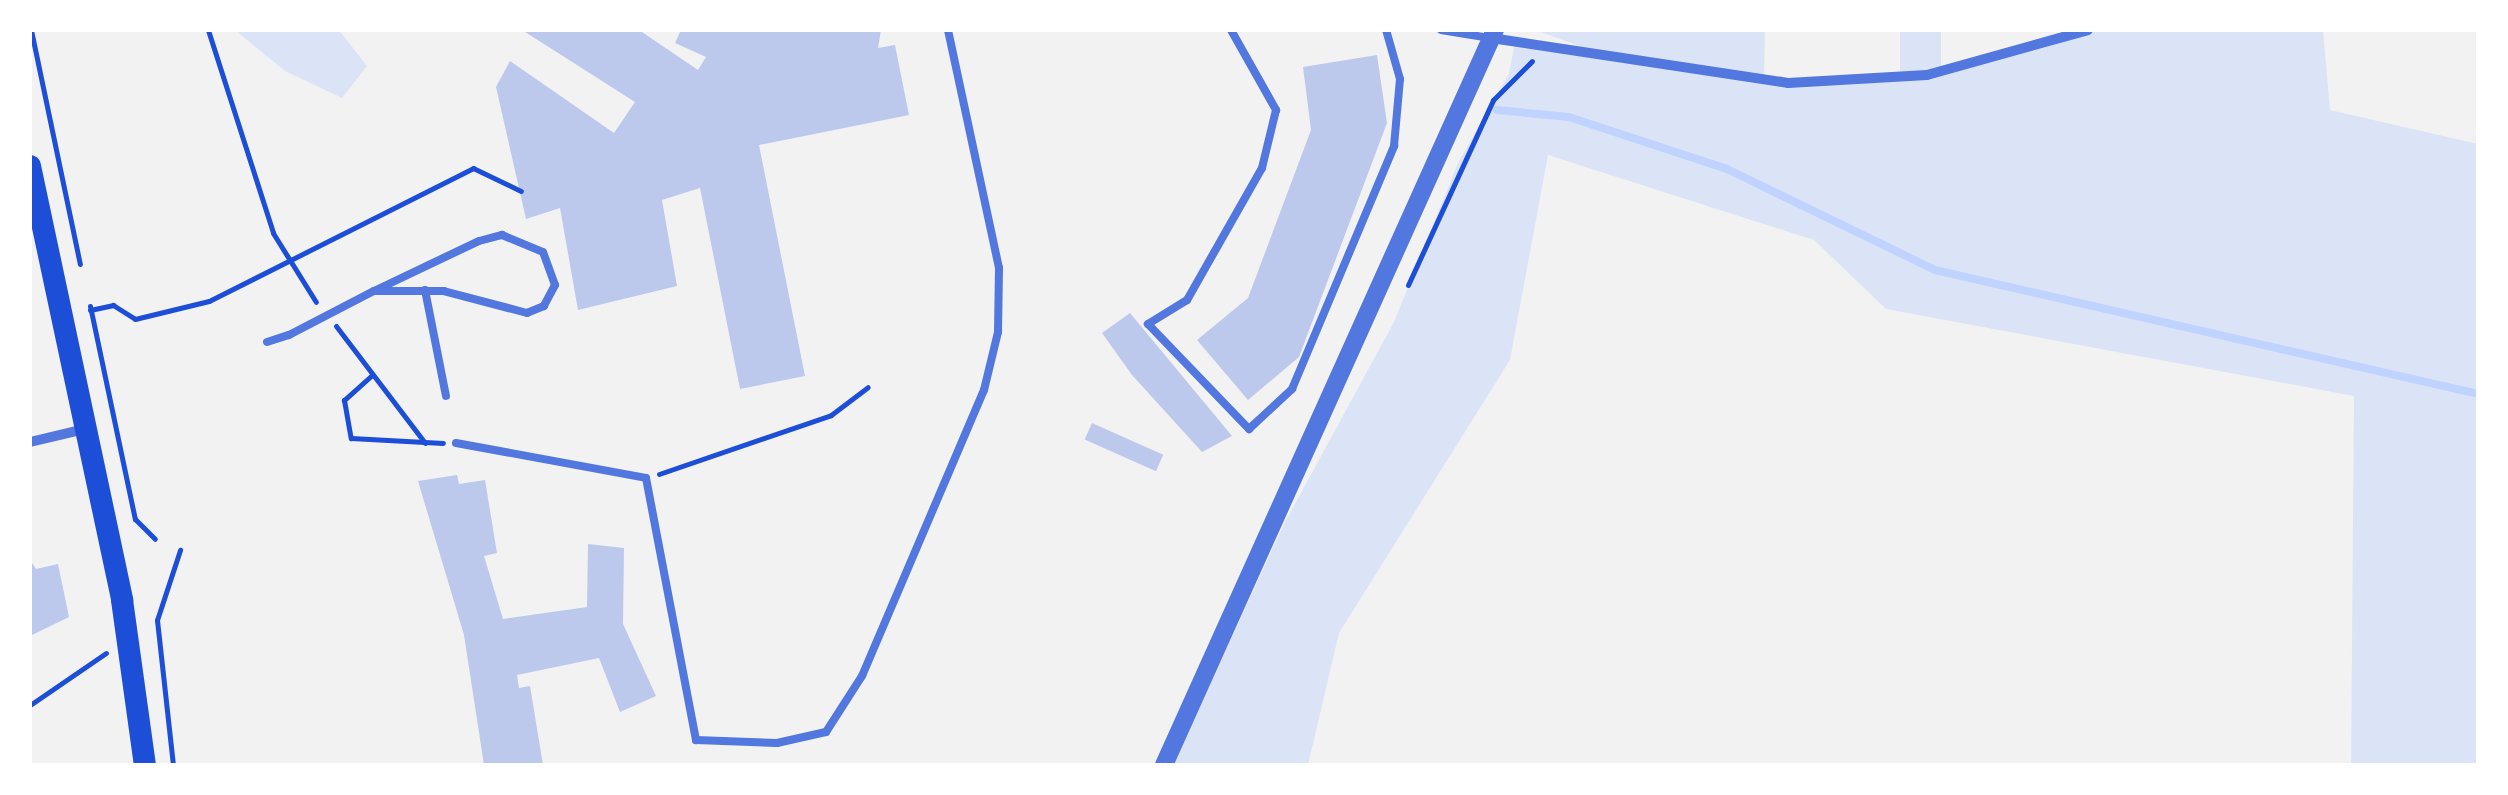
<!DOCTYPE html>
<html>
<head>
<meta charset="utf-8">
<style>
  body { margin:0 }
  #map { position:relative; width:2508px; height:795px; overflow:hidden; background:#f2f2f2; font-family:Arial,sans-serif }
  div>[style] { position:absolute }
  .green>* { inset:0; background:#dbe4f7 }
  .stream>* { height:8px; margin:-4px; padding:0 4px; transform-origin:4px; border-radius:4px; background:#bfd3fe }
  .building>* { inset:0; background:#bdc9ec; transform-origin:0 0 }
  .path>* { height:5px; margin:-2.5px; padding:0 2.5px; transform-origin:2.5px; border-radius:2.5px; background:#1d4ed8 }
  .service>* { height:8px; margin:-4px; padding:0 4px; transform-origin:4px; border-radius:4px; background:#5277de }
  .minor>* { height:10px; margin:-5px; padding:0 5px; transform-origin:5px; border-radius:5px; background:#5277de }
  .tertiary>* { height:18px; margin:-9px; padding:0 9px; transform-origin:9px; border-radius:9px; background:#5277de }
  .primary>* { height:22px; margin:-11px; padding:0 11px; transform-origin:11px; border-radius:11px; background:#1d4ed8 }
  span { translate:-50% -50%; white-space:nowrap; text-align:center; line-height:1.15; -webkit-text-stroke:9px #fff; paint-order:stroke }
  .frame { position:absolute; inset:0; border:32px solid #fff; pointer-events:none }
</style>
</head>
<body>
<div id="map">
  <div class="green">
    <i style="clip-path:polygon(339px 30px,367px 66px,342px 98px,285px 71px,236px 31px)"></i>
    <i style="clip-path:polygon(1535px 30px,1765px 30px,1764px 75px,1744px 80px,1900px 77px,1900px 30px,1941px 30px,1941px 70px,2088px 30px,2323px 30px,2330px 110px,2478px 144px,2478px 765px,2351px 765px,2354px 396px,1886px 309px,1814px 240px,1548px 155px,1510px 360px,1339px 633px,1308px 765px,1173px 765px,1284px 524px,1394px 322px,1458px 163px,1509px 74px,1515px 42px,1615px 59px)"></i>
  </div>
  <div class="stream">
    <i style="left:1497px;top:110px;width:72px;rotate:5.6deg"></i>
    <i style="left:1569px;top:117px;width:166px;rotate:18.2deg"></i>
    <i style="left:1727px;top:169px;width:231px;rotate:25.9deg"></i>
    <i style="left:1935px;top:270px;width:557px;rotate:12.86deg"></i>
  </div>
  <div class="building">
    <i style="clip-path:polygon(522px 30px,639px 30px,698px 70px,706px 57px,675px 43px,681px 30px,881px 30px,878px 48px,895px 45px,909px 115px,759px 145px,805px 376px,740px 389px,700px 188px,662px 200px,677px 286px,578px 310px,560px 208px,526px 219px,496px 87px,510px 61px,614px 133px,635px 102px)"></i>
    <i style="clip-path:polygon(1377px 55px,1387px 123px,1299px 357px,1248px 400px,1197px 340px,1248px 298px,1311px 130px,1303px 67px)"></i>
    <i style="clip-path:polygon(1130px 313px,1232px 436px,1202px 452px,1132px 375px,1102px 333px)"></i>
    <i style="left:1092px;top:423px;width:78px;height:18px;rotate:24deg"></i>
    <i style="clip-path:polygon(457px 475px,459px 484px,485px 480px,497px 553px,484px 556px,503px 619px,587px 607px,588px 544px,624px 548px,623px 624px,656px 696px,620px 712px,599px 658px,517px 675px,519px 688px,530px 686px,543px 765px,484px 765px,464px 635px,418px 481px)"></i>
    <i style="clip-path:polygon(30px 560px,36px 569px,58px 564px,69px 617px,30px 636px)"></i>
  </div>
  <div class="path">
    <i style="left:31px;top:30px;width:239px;rotate:78.2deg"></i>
    <i style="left:208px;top:30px;width:213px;rotate:72.2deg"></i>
    <i style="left:273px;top:233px;width:81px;rotate:58.1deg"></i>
    <i style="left:1408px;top:285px;width:204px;rotate:-65.3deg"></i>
    <i style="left:1493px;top:100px;width:55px;rotate:-45deg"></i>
    <i style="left:90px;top:306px;width:218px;rotate:78.1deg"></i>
    <i style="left:135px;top:519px;width:28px;rotate:45deg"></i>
    <i style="left:90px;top:310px;width:24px;rotate:-12deg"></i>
    <i style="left:113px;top:305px;width:26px;rotate:32deg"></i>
    <i style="left:135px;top:319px;width:76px;rotate:-13.7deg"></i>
    <i style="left:209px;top:301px;width:296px;rotate:-26.7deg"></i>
    <i style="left:473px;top:168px;width:53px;rotate:25.6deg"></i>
    <i style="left:336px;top:326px;width:147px;rotate:52.7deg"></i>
    <i style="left:372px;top:375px;width:38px;rotate:138deg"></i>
    <i style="left:344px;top:400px;width:39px;rotate:80deg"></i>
    <i style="left:351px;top:438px;width:92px;rotate:3.1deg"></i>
    <i style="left:659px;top:474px;width:182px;rotate:-18.9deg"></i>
    <i style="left:831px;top:415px;width:46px;rotate:-37.1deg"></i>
    <i style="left:30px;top:705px;width:92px;rotate:-34.4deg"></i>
    <i style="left:173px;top:765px;width:146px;rotate:-96.3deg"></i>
    <i style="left:157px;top:620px;width:74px;rotate:-71.8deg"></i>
  </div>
  <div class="service">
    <i style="left:1231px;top:30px;width:92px;rotate:60.6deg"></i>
    <i style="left:1276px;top:110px;width:60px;rotate:103.6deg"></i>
    <i style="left:1262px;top:168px;width:152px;rotate:119.6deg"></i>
    <i style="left:1187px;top:300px;width:46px;rotate:148.4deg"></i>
    <i style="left:1148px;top:324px;width:146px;rotate:46.1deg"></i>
    <i style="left:1249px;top:429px;width:59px;rotate:-42.9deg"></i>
    <i style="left:1292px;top:389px;width:264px;rotate:-67.2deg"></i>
    <i style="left:1394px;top:146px;width:67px;rotate:-84.9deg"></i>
    <i style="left:1400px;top:79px;width:51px;rotate:-105.9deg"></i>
    <i style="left:1441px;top:30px;width:50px;rotate:9.3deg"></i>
    <i style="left:425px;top:290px;width:108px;rotate:78.8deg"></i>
    <i style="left:267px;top:342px;width:23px;rotate:-18deg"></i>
    <i style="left:289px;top:335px;width:96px;rotate:-27.4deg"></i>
    <i style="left:374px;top:291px;width:116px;rotate:-25.5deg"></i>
    <i style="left:479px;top:241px;width:24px;rotate:-15deg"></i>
    <i style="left:502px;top:235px;width:44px;rotate:22.5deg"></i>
    <i style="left:543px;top:252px;width:35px;rotate:70deg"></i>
    <i style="left:555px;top:285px;width:24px;rotate:118deg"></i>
    <i style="left:544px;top:306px;width:18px;rotate:158deg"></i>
    <i style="left:527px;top:313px;width:86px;rotate:-165.2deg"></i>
    <i style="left:444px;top:291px;width:70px;rotate:180deg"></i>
    <i style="left:456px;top:443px;width:193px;rotate:10.4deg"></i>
    <i style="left:646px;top:478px;width:267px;rotate:79.2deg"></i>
    <i style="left:696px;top:740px;width:81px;rotate:2.1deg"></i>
    <i style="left:777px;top:743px;width:50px;rotate:-12.7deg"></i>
    <i style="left:826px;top:732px;width:67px;rotate:-57.3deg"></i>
    <i style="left:862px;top:676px;width:311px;rotate:-66.9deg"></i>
    <i style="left:984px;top:390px;width:60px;rotate:-76.4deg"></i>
    <i style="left:998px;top:332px;width:64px;rotate:-89.1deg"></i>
    <i style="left:999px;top:268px;width:243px;rotate:-102.1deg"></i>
  </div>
  <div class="minor">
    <i style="left:1491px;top:38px;width:300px;rotate:8.6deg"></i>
    <i style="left:1788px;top:83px;width:139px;rotate:-3.3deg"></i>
    <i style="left:1927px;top:75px;width:167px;rotate:-15.6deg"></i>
    <i style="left:30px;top:442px;width:57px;rotate:-13.3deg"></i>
  </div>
  <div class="tertiary">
    <i style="left:1164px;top:765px;width:806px;rotate:-65.76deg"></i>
  </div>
  <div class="primary">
    <i style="left:30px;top:166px;width:444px;rotate:78deg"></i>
    <i style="left:122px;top:600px;width:167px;rotate:82.1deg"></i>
  </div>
  <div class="frame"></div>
</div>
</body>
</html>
